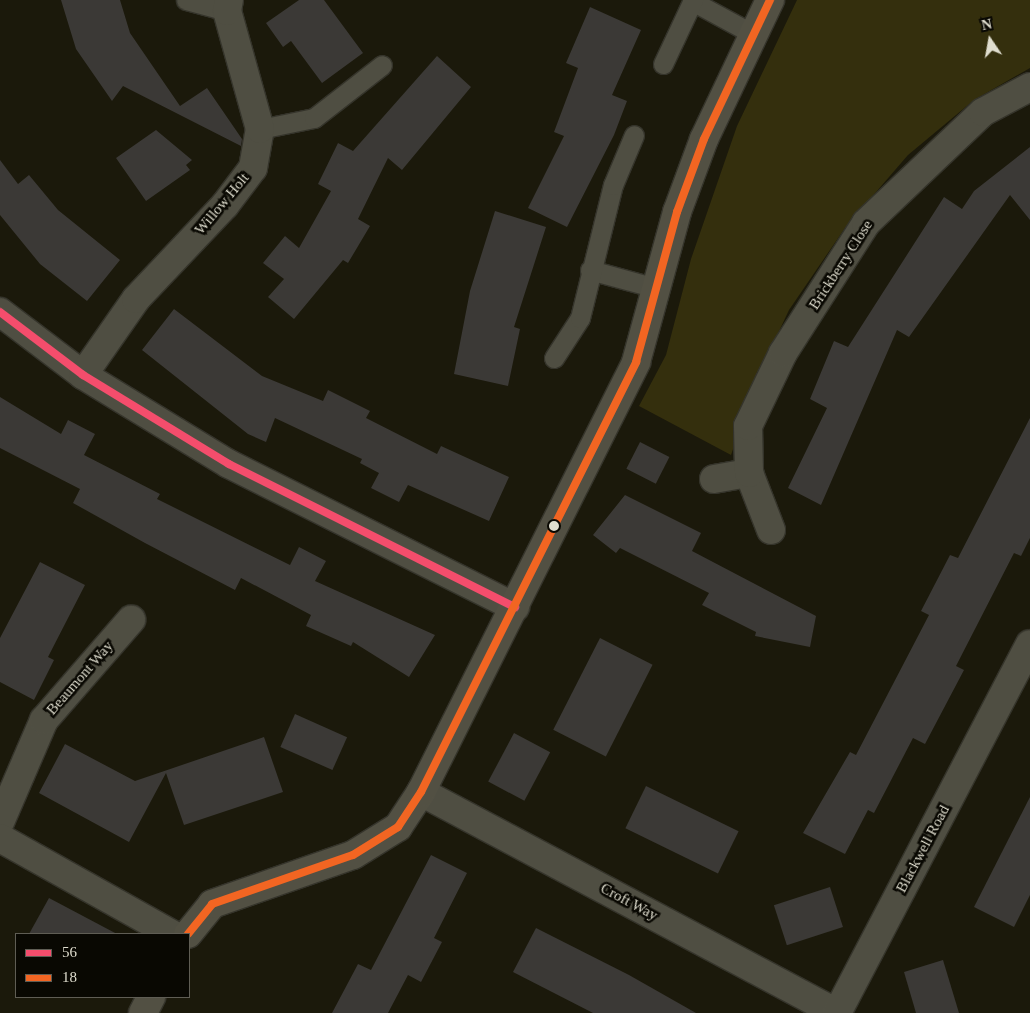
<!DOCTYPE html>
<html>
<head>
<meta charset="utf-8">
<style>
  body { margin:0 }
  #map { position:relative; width:1030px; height:1013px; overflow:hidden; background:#1b190b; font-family:Georgia,serif }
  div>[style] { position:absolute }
  .green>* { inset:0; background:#342f0d }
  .building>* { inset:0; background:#3b3936; transform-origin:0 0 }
  .roads { filter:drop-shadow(1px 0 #35342b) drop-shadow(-1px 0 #35342b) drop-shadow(0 1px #35342b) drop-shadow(0 -1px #35342b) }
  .lane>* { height:19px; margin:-9.5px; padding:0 9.5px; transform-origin:9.5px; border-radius:9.5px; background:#4f4e42 }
  .street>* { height:28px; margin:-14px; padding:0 14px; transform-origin:14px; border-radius:14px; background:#4f4e42 }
  .secondary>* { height:28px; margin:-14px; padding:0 14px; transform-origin:14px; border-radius:14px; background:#525043 }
  .bus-1>* { height:8px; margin:-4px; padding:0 4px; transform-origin:4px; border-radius:4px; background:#f44d6c }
  .bus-2>* { height:8px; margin:-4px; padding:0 4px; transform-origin:4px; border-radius:4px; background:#f26522 }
  .dots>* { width:14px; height:14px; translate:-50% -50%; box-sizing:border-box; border:2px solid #090802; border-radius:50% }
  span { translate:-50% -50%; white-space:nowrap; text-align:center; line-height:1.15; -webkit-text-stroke:5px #090802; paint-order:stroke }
  .street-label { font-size:15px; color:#dfddce }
  .legend { position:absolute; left:15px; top:933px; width:175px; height:65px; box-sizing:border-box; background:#090802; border:1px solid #5f5d54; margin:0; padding:6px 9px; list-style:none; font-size:15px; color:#dfddce }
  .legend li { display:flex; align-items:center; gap:10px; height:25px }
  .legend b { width:25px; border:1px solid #5f5d54 }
  .north { position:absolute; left:965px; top:15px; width:50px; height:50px; -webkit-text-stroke:4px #090802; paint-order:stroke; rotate:348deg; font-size:14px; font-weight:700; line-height:20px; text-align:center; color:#dfddce }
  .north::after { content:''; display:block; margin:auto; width:18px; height:22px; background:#dfddce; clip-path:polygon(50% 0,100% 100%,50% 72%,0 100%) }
</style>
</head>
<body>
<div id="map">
  <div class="green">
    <i style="clip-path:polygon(797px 0,1030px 0,1030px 68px,974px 100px,908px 155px,845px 228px,789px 310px,759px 374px,731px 455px,639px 406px,666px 355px,691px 259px,737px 126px)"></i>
  </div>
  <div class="building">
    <i style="clip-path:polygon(61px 0,120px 0,130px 33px,180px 106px,207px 88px,242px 139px,241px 146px,123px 86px,112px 101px,76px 49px)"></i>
    <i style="clip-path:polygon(299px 0,324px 0,363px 53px,322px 83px,291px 41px,283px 47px,266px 23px)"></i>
    <i style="clip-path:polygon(590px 7px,641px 30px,612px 95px,627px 101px,614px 135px,567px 227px,528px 208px,564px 136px,554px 132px,578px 68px,566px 63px)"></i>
    <i style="clip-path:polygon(437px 56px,471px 87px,402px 170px,388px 158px,358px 219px,370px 226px,348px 263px,343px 260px,294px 319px,268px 297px,284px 279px,263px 263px,285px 236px,299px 248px,331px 191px,318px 184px,338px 143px,353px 151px)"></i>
    <i style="clip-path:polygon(156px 130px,192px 160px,186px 165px,190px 170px,146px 201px,116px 158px)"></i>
    <i style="clip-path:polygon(1030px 147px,1030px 220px,1010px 195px,909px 337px,897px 330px,821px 505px,788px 488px,827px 408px,810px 399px,834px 341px,848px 347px,944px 197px,962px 209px,974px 191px)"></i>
    <i style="clip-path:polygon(0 160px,18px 184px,29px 175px,58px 210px,120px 260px,87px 301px,40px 264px,0 215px)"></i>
    <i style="clip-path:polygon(495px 211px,546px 227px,514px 327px,520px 329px,508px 386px,454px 374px,470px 291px)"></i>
    <i style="clip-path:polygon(174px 309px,262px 376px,323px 401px,328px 390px,370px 411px,366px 418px,437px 454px,441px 446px,509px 477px,489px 521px,408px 485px,399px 502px,371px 488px,379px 473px,360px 463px,362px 459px,275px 418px,266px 442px,248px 434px,142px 350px)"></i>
    <i style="clip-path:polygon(0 397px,61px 434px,68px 420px,95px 434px,84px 455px,160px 494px,157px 499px,290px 565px,299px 547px,326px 561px,315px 581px,435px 635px,409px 677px,353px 642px,351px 646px,306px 626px,311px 615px,241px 578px,235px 590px,145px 543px,73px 503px,80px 489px,0 448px)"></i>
    <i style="clip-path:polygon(1030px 418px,1030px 538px,1021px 556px,1014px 553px,956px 666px,964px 670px,925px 744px,913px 738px,874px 813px,868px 810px,845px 854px,803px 833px,850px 752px,856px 755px,929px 615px,921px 611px,950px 555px,958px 558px)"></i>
    <i style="left:640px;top:442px;width:33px;height:30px;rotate:27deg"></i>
    <i style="clip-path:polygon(625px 495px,701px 533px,692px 551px,816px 616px,810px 647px,755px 636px,756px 632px,702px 605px,709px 593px,620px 548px,616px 553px,593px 535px)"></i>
    <i style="clip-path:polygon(40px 562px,85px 585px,48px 657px,54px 660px,34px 700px,0 682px,0 638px)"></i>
    <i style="left:600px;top:638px;width:59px;height:103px;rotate:27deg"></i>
    <i style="left:295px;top:714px;width:57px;height:36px;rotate:24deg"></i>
    <i style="left:514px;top:733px;width:41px;height:55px;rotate:28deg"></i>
    <i style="clip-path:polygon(264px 737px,283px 792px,184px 825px,166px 773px,129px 842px,39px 793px,65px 744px,135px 781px)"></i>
    <i style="left:646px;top:786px;width:103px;height:47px;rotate:26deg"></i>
    <i style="clip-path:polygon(1030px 797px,1030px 895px,1014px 927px,974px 907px)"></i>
    <i style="clip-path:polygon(431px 855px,467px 873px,434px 938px,442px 942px,421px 982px,408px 975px,388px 1013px,332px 1013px,358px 964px,371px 970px)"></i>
    <i style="left:830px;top:887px;width:42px;height:59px;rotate:72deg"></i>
    <i style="clip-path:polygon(49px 898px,117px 934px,29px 934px)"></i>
    <i style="clip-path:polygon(536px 928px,629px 975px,696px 1013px,593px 1013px,513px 972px)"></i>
    <i style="clip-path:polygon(943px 960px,959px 1013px,916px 1013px,904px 972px)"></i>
  </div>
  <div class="roads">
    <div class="lane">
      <i style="left:186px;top:0;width:42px;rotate:15deg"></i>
      <i style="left:692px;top:1px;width:67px;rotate:28.5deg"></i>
      <i style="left:663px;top:64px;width:71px;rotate:-64.9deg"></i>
      <i style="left:260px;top:129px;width:55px;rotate:-11.5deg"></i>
      <i style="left:314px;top:118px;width:86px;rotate:-37.9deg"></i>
      <i style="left:590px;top:270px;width:68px;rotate:15.3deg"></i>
      <i style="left:554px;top:358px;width:48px;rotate:-57deg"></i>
      <i style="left:580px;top:318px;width:137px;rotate:-76.1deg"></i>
      <i style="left:613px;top:185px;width:54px;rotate:-67.2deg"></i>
    </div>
    <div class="street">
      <i style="left:0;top:312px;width:104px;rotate:37.2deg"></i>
      <i style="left:83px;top:375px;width:171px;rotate:31.4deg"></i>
      <i style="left:229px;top:464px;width:320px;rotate:26.6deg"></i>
      <i style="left:83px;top:375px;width:93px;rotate:-55.1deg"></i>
      <i style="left:136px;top:299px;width:129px;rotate:-46.6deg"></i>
      <i style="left:225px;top:205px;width:46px;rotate:-52.9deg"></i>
      <i style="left:253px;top:168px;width:40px;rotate:-80deg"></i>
      <i style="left:260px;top:129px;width:123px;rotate:-105.6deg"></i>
      <i style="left:227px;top:11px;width:11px;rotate:-80deg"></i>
      <i style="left:714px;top:479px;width:36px;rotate:-10deg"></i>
      <i style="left:771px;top:530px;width:61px;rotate:-111.1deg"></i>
      <i style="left:749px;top:473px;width:47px;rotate:-91.2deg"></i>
      <i style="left:748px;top:426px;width:81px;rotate:-64.4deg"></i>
      <i style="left:783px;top:353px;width:154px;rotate:-57.4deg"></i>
      <i style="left:866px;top:223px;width:161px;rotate:-43.5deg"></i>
      <i style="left:983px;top:112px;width:53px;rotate:-28deg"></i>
      <i style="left:421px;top:792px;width:470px;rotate:28deg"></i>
      <i style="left:0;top:822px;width:111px;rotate:-66.7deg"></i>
      <i style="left:44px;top:720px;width:133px;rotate:-49deg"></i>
      <i style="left:0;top:838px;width:197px;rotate:29.2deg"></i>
      <i style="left:837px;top:1013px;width:416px;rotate:-62.4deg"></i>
    </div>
    <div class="secondary">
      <i style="left:188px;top:934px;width:38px;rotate:-51deg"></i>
      <i style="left:212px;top:904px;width:149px;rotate:-19.2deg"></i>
      <i style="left:353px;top:855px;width:53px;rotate:-31.9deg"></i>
      <i style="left:398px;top:827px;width:42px;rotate:-56.7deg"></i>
      <i style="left:421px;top:792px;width:481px;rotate:-63.4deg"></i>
      <i style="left:636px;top:362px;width:156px;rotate:-74.7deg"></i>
      <i style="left:677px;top:212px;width:78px;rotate:-69.7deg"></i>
      <i style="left:704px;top:139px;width:154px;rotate:-64.6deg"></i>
      <i style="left:143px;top:1013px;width:18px;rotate:-63deg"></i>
    </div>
  </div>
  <div class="bus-1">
    <i style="left:0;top:312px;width:104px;rotate:37.2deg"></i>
    <i style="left:83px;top:375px;width:171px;rotate:31.4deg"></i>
    <i style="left:229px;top:464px;width:320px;rotate:26.6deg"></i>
  </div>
  <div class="bus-2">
    <i style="left:188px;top:934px;width:38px;rotate:-51deg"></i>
    <i style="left:212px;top:904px;width:149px;rotate:-19.2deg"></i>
    <i style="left:353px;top:855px;width:53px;rotate:-31.9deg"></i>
    <i style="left:398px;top:827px;width:42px;rotate:-56.7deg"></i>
    <i style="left:421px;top:792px;width:481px;rotate:-63.4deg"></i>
    <i style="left:636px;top:362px;width:156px;rotate:-74.7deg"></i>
    <i style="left:677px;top:212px;width:78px;rotate:-69.7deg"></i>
    <i style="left:704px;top:139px;width:154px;rotate:-64.6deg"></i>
  </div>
  <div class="dots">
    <i style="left:554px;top:526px;background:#dfddce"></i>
  </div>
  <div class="street-label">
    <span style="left:222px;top:204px;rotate:-50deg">Willow Holt</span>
    <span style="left:841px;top:265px;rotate:-57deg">Brickberry Close</span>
    <span style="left:80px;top:678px;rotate:-49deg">Beaumont Way</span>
    <span style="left:923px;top:849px;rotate:-62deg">Blackwell Road</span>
    <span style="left:629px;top:902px;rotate:28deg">Croft Way</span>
  </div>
  <ul class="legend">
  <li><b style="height:6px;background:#f44d6c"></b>56</li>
  <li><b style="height:6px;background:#f26522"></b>18</li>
  </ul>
  <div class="north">N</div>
</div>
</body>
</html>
